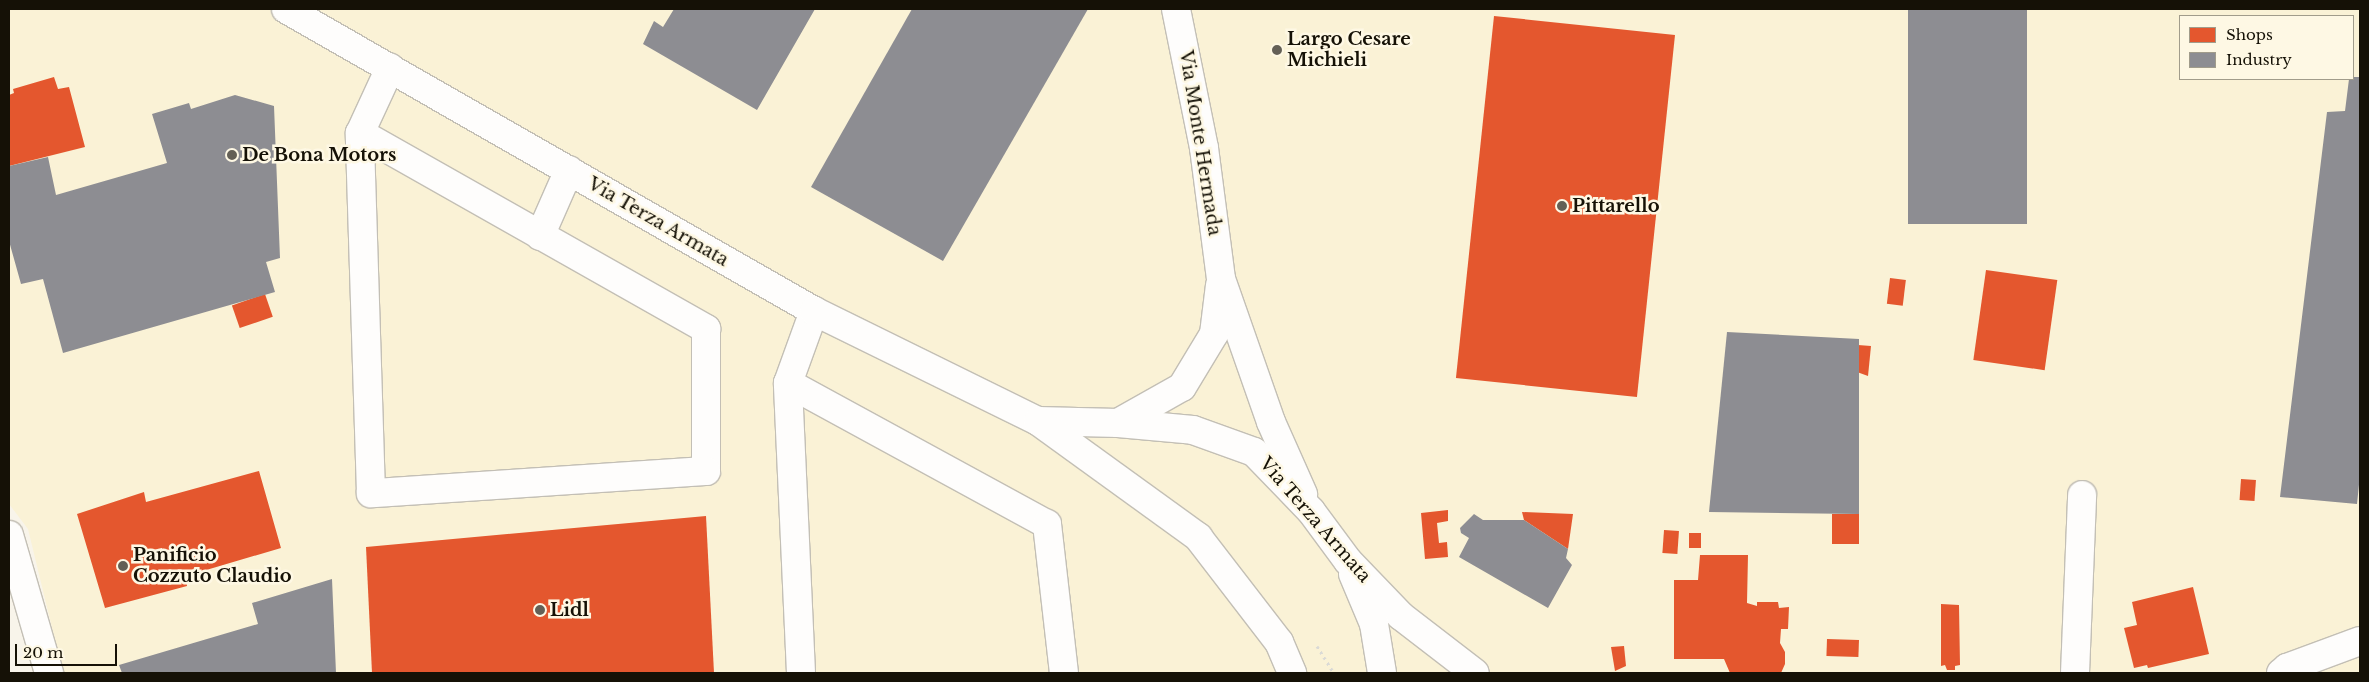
<!DOCTYPE html>
<html>
<head>
<meta charset="utf-8">
<style>
  body { margin:0 }
  #map { position:relative; width:2369px; height:682px; overflow:hidden; background:#f8f4ea; font-family:"Libre Baskerville",serif }
  div>[style] { position:absolute }
  .built>* { inset:0; background:#faf2d6 }
  .shops>* { inset:0; background:#e4572e; transform-origin:0 0 }
  .industry>* { inset:0; background:#8d8d92; transform-origin:0 0 }
  .path>* { height:3px; margin-top:-1.5px; transform-origin:0; background:repeating-linear-gradient(90deg,#dadad6 0 2.5px,transparent 0 6.5px) }
  .roads { filter:drop-shadow(1px 0 #c3bfb5) drop-shadow(-1px 0 #c3bfb5) drop-shadow(0 1px #c3bfb5) drop-shadow(0 -1px #c3bfb5) }
  .minor>* { height:28px; margin:-14px; padding:0 14px; transform-origin:14px; border-radius:14px; background:#fefdfc }
  .major>* { height:28px; margin:-14px; padding:0 14px; transform-origin:14px; border-radius:14px; background:#fefdfc }
  .dots>* { width:14px; height:14px; translate:-50% -50%; box-sizing:border-box; border:2px solid #fef8e4; border-radius:50% }
  span { translate:-50% -50%; white-space:nowrap; text-align:center; line-height:1.15; -webkit-text-stroke:5px #fef8e4; paint-order:stroke }
  .poi-label { font-size:18px; color:#151106; font-weight:700 }
  .left { translate:0 -50%; text-align:left }
  .street-label { font-size:18px; color:#151106 }
  .frame { position:absolute; inset:0; border:10px solid #151106; pointer-events:none }
  .legend { position:absolute; left:2179px; top:15px; width:175px; height:65px; box-sizing:border-box; background:#fef8e4; border:1px solid #a19c8b; margin:0; padding:6px 9px; list-style:none; font-size:15px; color:#151106 }
  .legend li { display:flex; align-items:center; gap:10px; height:25px }
  .legend b { width:25px; border:1px solid #a19c8b }
  .scale { position:absolute; left:15px; top:644px; width:102px; height:22px; box-sizing:border-box; border:2px solid #151106; border-top:0; padding-left:6px; font-size:15px; line-height:18px; white-space:nowrap; color:#151106; -webkit-text-stroke:4px #fef8e4; paint-order:stroke }
</style>
</head>
<body>
<div id="map">
  <div class="built">
    <i style="clip-path:polygon(evenodd,9px 9px,2360px 9px,2360px 673px,63px 673px,28px 529px,9px 504px,9px 9px,2180px 16px,2353px 16px,2353px 79px,2180px 79px,2180px 16px)"></i>
  </div>
  <div class="shops">
    <i style="left:1494px;top:16px;width:182px;height:364px;rotate:6deg"></i>
    <i style="clip-path:polygon(54px 77px,58px 89px,69px 87px,85px 147px,9px 166px,9px 95px,14px 93px,13px 89px)"></i>
    <i style="left:1986px;top:270px;width:72px;height:91px;rotate:8deg"></i>
    <i style="left:1890px;top:278px;width:16px;height:26px;rotate:7deg"></i>
    <i style="left:265px;top:294px;width:24px;height:35px;rotate:71deg"></i>
    <i style="clip-path:polygon(1858px 345px,1871px 346px,1868px 376px,1857px 372px)"></i>
    <i style="clip-path:polygon(259px 471px,281px 548px,186px 576px,187px 586px,105px 608px,77px 514px,144px 492px,146px 502px)"></i>
    <i style="left:2241px;top:479px;width:15px;height:21px;rotate:4deg"></i>
    <i style="clip-path:polygon(1448px 510px,1448px 521px,1437px 523px,1439px 543px,1447px 542px,1448px 557px,1425px 559px,1421px 513px)"></i>
    <i style="clip-path:polygon(1522px 512px,1573px 514px,1568px 549px,1524px 520px)"></i>
    <i style="left:1832px;top:514px;width:27px;height:30px"></i>
    <i style="clip-path:polygon(706px 516px,714px 673px,372px 673px,366px 547px)"></i>
    <i style="left:1664px;top:530px;width:15px;height:23px;rotate:4deg"></i>
    <i style="left:1689px;top:533px;width:12px;height:15px"></i>
    <i style="clip-path:polygon(1700px 555px,1748px 555px,1747px 603px,1757px 606px,1757px 602px,1778px 602px,1779px 608px,1789px 607px,1788px 629px,1781px 629px,1780px 643px,1785px 652px,1785px 664px,1781px 673px,1730px 673px,1724px 659px,1674px 659px,1674px 580px,1698px 580px)"></i>
    <i style="clip-path:polygon(2193px 587px,2209px 654px,2148px 668px,2147px 665px,2134px 668px,2124px 628px,2137px 625px,2132px 602px)"></i>
    <i style="clip-path:polygon(1941px 604px,1959px 605px,1960px 665px,1955px 666px,1955px 670px,1947px 670px,1945px 665px,1941px 666px)"></i>
    <i style="left:1827px;top:639px;width:32px;height:17px;rotate:2deg"></i>
    <i style="clip-path:polygon(1624px 646px,1626px 666px,1615px 671px,1611px 647px)"></i>
  </div>
  <div class="industry">
    <i style="clip-path:polygon(674px 9px,815px 9px,757px 110px,643px 44px,654px 21px,663px 27px)"></i>
    <i style="clip-path:polygon(912px 9px,1088px 9px,943px 261px,811px 187px)"></i>
    <i style="left:1908px;top:9px;width:119px;height:215px"></i>
    <i style="clip-path:polygon(2353px 77px,2360px 77px,2360px 475px,2357px 504px,2280px 497px,2327px 112px,2345px 111px,2349px 79px)"></i>
    <i style="clip-path:polygon(235px 95px,274px 106px,280px 258px,266px 262px,275px 292px,63px 353px,43px 279px,21px 284px,9px 241px,9px 166px,48px 157px,56px 195px,167px 163px,152px 114px,189px 103px,191px 109px)"></i>
    <i style="clip-path:polygon(1727px 332px,1859px 339px,1859px 514px,1709px 512px)"></i>
    <i style="clip-path:polygon(1474px 514px,1483px 520px,1524px 520px,1568px 549px,1566px 558px,1572px 565px,1548px 608px,1459px 557px,1469px 538px,1461px 533px,1460px 528px)"></i>
    <i style="clip-path:polygon(332px 579px,336px 673px,122px 673px,119px 665px,258px 624px,252px 603px)"></i>
  </div>
  <div class="path">
    <i style="left:1317px;top:646px;width:32px;rotate:58deg"></i>
  </div>
  <div class="roads">
    <div class="minor">
      <i style="left:1176px;top:9px;width:142px;rotate:78.6deg"></i>
      <i style="left:1204px;top:148px;width:132px;rotate:82.6deg"></i>
      <i style="left:1221px;top:279px;width:151px;rotate:70.7deg"></i>
      <i style="left:1271px;top:422px;width:79px;rotate:66deg"></i>
      <i style="left:360px;top:133px;width:398px;rotate:29.5deg"></i>
      <i style="left:706px;top:329px;width:142px;rotate:90deg"></i>
      <i style="left:706px;top:471px;width:336px;rotate:176.2deg"></i>
      <i style="left:371px;top:493px;width:360px;rotate:-91.8deg"></i>
      <i style="left:360px;top:133px;width:72px;rotate:-65.2deg"></i>
      <i style="left:540px;top:236px;width:72px;rotate:-66.3deg"></i>
      <i style="left:788px;top:383px;width:295px;rotate:28.6deg"></i>
      <i style="left:1047px;top:524px;width:150px;rotate:83.5deg"></i>
      <i style="left:1038px;top:421px;width:80px;rotate:1.4deg"></i>
      <i style="left:1118px;top:423px;width:75px;rotate:5.3deg"></i>
      <i style="left:1193px;top:430px;width:65px;rotate:19.8deg"></i>
      <i style="left:1254px;top:452px;width:82px;rotate:46deg"></i>
      <i style="left:1311px;top:511px;width:62px;rotate:53.5deg"></i>
      <i style="left:1348px;top:561px;width:76px;rotate:46.1deg"></i>
      <i style="left:1401px;top:616px;width:93px;rotate:37.6deg"></i>
      <i style="left:1118px;top:423px;width:73px;rotate:-29.4deg"></i>
      <i style="left:1182px;top:387px;width:62px;rotate:-58.9deg"></i>
      <i style="left:1214px;top:334px;width:49px;rotate:-83deg"></i>
      <i style="left:9px;top:535px;width:144px;rotate:73.8deg"></i>
      <i style="left:1353px;top:574px;width:54px;rotate:67.2deg"></i>
      <i style="left:1374px;top:624px;width:50px;rotate:80.7deg"></i>
      <i style="left:801px;top:673px;width:290px;rotate:-92.6deg"></i>
      <i style="left:788px;top:383px;width:77px;rotate:-70.1deg"></i>
      <i style="left:2075px;top:673px;width:178px;rotate:-87.7deg"></i>
      <i style="left:2281px;top:673px;width:8px;rotate:-40deg"></i>
      <i style="left:2287px;top:668px;width:78px;rotate:-20.3deg"></i>
    </div>
    <div class="major">
      <i style="left:286px;top:9px;width:608px;rotate:29.77deg"></i>
      <i style="left:814px;top:311px;width:250px;rotate:26.2deg"></i>
      <i style="left:1038px;top:421px;width:198px;rotate:35.9deg"></i>
      <i style="left:1198px;top:537px;width:133px;rotate:52.4deg"></i>
      <i style="left:1279px;top:642px;width:34px;rotate:67deg"></i>
    </div>
  </div>
  <div class="dots">
    <i style="left:1277px;top:50px;background:#646056"></i>
    <i style="left:232px;top:155px;background:#646056"></i>
    <i style="left:1562px;top:206px;background:#646056"></i>
    <i style="left:123px;top:566px;background:#646056"></i>
    <i style="left:540px;top:610px;background:#646056"></i>
  </div>
  <div class="poi-label">
    <span class="left" style="left:1287px;top:50px">Largo Cesare<br>Michieli</span>
    <span class="left" style="left:242px;top:155px">De Bona Motors</span>
    <span class="left" style="left:1572px;top:206px">Pittarello</span>
    <span class="left" style="left:133px;top:566px">Panificio<br>Cozzuto Claudio</span>
    <span class="left" style="left:550px;top:610px">Lidl</span>
  </div>
  <div class="street-label">
    <span style="left:1200px;top:143px;rotate:81deg">Via Monte Hermada</span>
    <span style="left:658px;top:222px;rotate:30deg">Via Terza Armata</span>
    <span style="left:1315px;top:520px;rotate:49deg">Via Terza Armata</span>
  </div>
  <div class="frame"></div>
  <ul class="legend">
  <li><b style="height:14px;background:#e4572e"></b>Shops</li>
  <li><b style="height:14px;background:#8d8d92"></b>Industry</li>
  </ul>
  <div class="scale">20 m</div>
</div>
</body>
</html>
